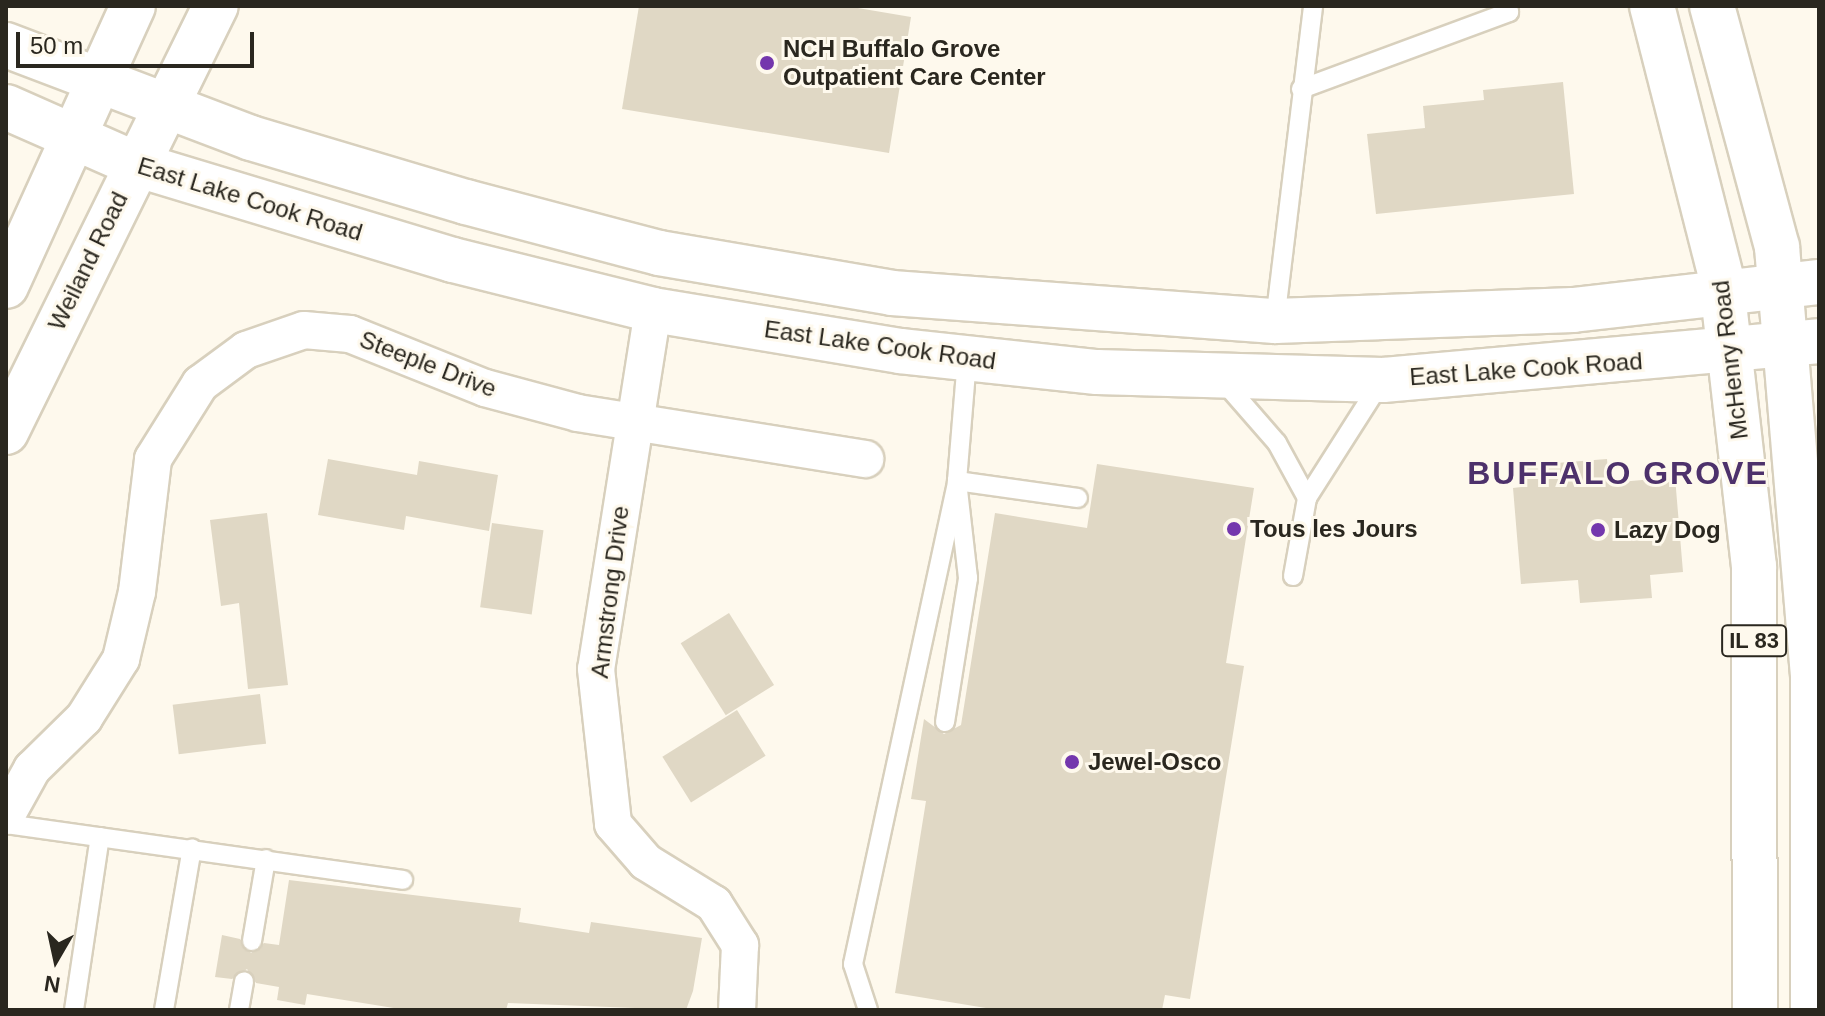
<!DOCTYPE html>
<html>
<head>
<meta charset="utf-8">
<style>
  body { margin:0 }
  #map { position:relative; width:1825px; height:1016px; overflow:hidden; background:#fef9ed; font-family:Helvetica,sans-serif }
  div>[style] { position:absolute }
  .building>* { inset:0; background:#e0d8c5; transform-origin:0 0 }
  .roads { filter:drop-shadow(2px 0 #d8d0bd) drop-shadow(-2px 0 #d8d0bd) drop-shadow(0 2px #d8d0bd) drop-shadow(0 -2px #d8d0bd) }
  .lane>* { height:18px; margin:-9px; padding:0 9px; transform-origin:9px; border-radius:9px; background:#fff }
  .street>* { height:36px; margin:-18px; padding:0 18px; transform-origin:18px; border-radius:18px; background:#fff }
  .secondary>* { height:44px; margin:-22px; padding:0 22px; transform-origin:22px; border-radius:22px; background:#fff }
  .primary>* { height:44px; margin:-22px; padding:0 22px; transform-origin:22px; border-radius:22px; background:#fff }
  .dots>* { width:22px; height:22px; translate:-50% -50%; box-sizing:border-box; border:4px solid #fef9ed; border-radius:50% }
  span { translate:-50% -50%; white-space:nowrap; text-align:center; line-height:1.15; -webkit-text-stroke:6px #fef9ed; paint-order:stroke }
  .shield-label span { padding:2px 6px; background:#fef9ed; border:2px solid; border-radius:6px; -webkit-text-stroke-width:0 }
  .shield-label { font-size:22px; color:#2a271f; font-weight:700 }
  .poi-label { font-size:24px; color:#2a271f; font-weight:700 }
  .left { translate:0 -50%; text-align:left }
  .street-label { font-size:24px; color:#2a271f }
  .district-label { font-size:32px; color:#4d316b; font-weight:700; letter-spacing:2px }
  .frame { position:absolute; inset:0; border:8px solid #2a271f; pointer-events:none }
  .north { position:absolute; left:16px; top:920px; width:80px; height:80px; -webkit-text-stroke:6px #fef9ed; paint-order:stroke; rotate:189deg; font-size:22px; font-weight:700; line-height:32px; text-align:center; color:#2a271f }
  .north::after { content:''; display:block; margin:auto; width:28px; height:36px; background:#2a271f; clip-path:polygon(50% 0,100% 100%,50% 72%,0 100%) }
  .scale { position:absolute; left:16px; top:32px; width:238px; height:36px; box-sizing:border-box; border:4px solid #2a271f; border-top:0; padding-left:10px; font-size:24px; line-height:28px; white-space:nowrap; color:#2a271f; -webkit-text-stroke:6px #fef9ed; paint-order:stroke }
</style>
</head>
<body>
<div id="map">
  <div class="building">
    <i style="clip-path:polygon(639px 6px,846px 6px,911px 17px,889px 153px,622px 109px)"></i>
    <i style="clip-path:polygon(1563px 82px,1574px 194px,1376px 214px,1367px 134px,1425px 128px,1423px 106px,1484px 100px,1483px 90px)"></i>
    <i style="clip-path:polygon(328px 459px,417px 475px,419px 461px,498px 475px,489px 531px,406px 516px,404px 530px,318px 515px)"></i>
    <i style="clip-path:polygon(1607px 459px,1609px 483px,1675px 477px,1683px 572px,1650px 575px,1652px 598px,1580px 603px,1578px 580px,1521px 584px,1513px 488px,1521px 487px,1519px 466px)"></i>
    <i style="clip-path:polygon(1097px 464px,1254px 488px,1226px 663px,1244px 666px,1190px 999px,1165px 995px,1162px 1010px,998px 1010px,895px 993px,926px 801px,911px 799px,924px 719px,944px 734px,961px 725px,995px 513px,1087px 528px)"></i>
    <i style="clip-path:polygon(267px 513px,288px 685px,248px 689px,239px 603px,221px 606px,210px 520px)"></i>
    <i style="left:492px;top:523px;width:52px;height:85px;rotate:8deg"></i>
    <i style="left:729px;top:613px;width:85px;height:57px;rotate:58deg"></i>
    <i style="left:260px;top:694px;width:50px;height:88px;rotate:83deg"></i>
    <i style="left:737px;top:710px;width:54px;height:88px;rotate:58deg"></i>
    <i style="clip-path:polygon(289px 880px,521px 908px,519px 922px,589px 933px,591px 922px,702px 938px,693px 991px,686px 1010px,508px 1003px,506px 1010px,406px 1010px,307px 994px,305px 1005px,277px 1000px,279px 987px,256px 983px,247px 969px,232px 979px,215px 977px,222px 935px,240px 939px,251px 953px,264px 943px,279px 945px)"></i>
  </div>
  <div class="roads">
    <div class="lane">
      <i style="left:1301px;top:89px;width:222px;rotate:-20.3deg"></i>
      <i style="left:1509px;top:12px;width:6px;rotate:-108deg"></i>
      <i style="left:1275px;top:321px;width:317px;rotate:-83.1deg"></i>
      <i style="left:1223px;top:381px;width:82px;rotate:48.9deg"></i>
      <i style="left:1277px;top:443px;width:63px;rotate:61.4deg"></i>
      <i style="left:1293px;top:576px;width:79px;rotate:-79.8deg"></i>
      <i style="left:1307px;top:498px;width:138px;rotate:-57.5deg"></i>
      <i style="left:945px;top:722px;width:146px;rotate:-80.9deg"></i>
      <i style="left:968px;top:578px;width:98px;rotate:-96.5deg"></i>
      <i style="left:957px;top:481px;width:122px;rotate:8deg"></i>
      <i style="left:6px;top:824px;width:401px;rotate:8deg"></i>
      <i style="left:252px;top:941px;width:83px;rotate:-80.3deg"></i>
      <i style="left:74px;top:1010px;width:175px;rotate:-81.5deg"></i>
      <i style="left:164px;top:1010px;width:164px;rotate:-80.2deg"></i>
      <i style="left:239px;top:1010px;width:29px;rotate:-80deg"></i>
      <i style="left:868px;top:1010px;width:48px;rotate:-108.1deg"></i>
      <i style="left:853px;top:964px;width:494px;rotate:-77.8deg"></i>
      <i style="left:957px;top:481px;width:122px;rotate:-85.3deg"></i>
    </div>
    <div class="street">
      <i style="left:653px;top:310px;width:363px;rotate:99deg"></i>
      <i style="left:596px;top:669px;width:156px;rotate:83.7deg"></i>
      <i style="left:613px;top:824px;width:50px;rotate:49deg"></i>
      <i style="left:646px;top:862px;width:80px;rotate:31.7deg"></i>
      <i style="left:714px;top:904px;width:49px;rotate:57.6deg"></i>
      <i style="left:740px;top:945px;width:65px;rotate:92.6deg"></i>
      <i style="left:6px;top:816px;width:54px;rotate:-61deg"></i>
      <i style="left:32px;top:769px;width:73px;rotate:-44.4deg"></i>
      <i style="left:84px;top:718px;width:70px;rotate:-57.9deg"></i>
      <i style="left:121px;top:659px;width:69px;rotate:-76.6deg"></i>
      <i style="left:137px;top:592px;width:134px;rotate:-83.1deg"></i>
      <i style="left:153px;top:459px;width:89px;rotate:-57.9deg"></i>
      <i style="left:200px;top:384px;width:57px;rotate:-36.5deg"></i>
      <i style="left:246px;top:350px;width:61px;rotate:-19deg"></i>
      <i style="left:304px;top:330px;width:46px;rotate:5deg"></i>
      <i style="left:350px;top:334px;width:145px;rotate:21.8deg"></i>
      <i style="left:485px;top:388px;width:96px;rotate:15deg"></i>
      <i style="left:578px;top:413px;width:291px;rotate:9.1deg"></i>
    </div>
    <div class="secondary">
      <i style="left:6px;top:286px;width:307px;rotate:-65.6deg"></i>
      <i style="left:6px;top:432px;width:475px;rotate:-63.8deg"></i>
    </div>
    <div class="primary">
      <i style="left:1652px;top:6px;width:280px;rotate:75.7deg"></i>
      <i style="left:1721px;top:277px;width:291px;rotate:83.5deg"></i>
      <i style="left:1754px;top:566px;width:444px;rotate:89.9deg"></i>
      <i style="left:1712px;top:6px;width:250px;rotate:74.9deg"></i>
      <i style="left:1777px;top:247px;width:431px;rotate:85.2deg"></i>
      <i style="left:1813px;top:676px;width:334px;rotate:90deg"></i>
      <i style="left:6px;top:45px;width:262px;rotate:20.8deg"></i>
      <i style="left:251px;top:138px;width:224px;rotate:16.6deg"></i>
      <i style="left:466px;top:202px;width:200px;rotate:14.8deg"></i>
      <i style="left:659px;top:253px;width:236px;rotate:9.7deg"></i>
      <i style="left:892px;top:293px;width:384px;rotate:4.2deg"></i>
      <i style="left:1275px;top:321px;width:298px;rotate:-2.1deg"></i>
      <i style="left:1573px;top:310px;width:248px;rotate:-6.5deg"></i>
      <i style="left:6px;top:107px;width:141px;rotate:23.8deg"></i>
      <i style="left:135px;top:164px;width:332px;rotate:16.8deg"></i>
      <i style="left:453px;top:260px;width:206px;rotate:14deg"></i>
      <i style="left:653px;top:310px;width:250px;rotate:9.4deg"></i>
      <i style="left:900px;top:351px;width:198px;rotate:6.1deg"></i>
      <i style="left:1097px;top:372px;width:286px;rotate:1.6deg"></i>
      <i style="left:1383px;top:380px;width:438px;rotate:-5.1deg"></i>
    </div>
  </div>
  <div class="dots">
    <i style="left:767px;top:63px;background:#7437ad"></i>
    <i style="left:1234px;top:529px;background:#7437ad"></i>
    <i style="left:1598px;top:530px;background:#7437ad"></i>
    <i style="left:1072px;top:762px;background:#7437ad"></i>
  </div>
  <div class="shield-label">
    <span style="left:1754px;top:641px">IL 83</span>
  </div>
  <div class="poi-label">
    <span class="left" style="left:783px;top:63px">NCH Buffalo Grove<br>Outpatient Care Center</span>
    <span class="left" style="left:1250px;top:529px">Tous les Jours</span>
    <span class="left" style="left:1614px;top:530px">Lazy Dog</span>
    <span class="left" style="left:1088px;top:762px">Jewel-Osco</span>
  </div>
  <div class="street-label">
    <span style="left:250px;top:199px;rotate:17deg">East Lake Cook Road</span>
    <span style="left:88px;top:261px;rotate:-64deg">Weiland Road</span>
    <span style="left:880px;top:345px;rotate:8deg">East Lake Cook Road</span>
    <span style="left:1730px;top:360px;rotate:-97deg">McHenry Road</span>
    <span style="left:428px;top:364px;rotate:21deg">Steeple Drive</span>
    <span style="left:1526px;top:369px;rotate:-4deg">East Lake Cook Road</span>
    <span style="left:610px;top:592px;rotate:-83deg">Armstrong Drive</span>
  </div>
  <div class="district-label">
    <span style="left:1618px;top:473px">BUFFALO GROVE</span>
  </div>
  <div class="frame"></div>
  <div class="north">N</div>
  <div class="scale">50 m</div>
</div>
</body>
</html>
